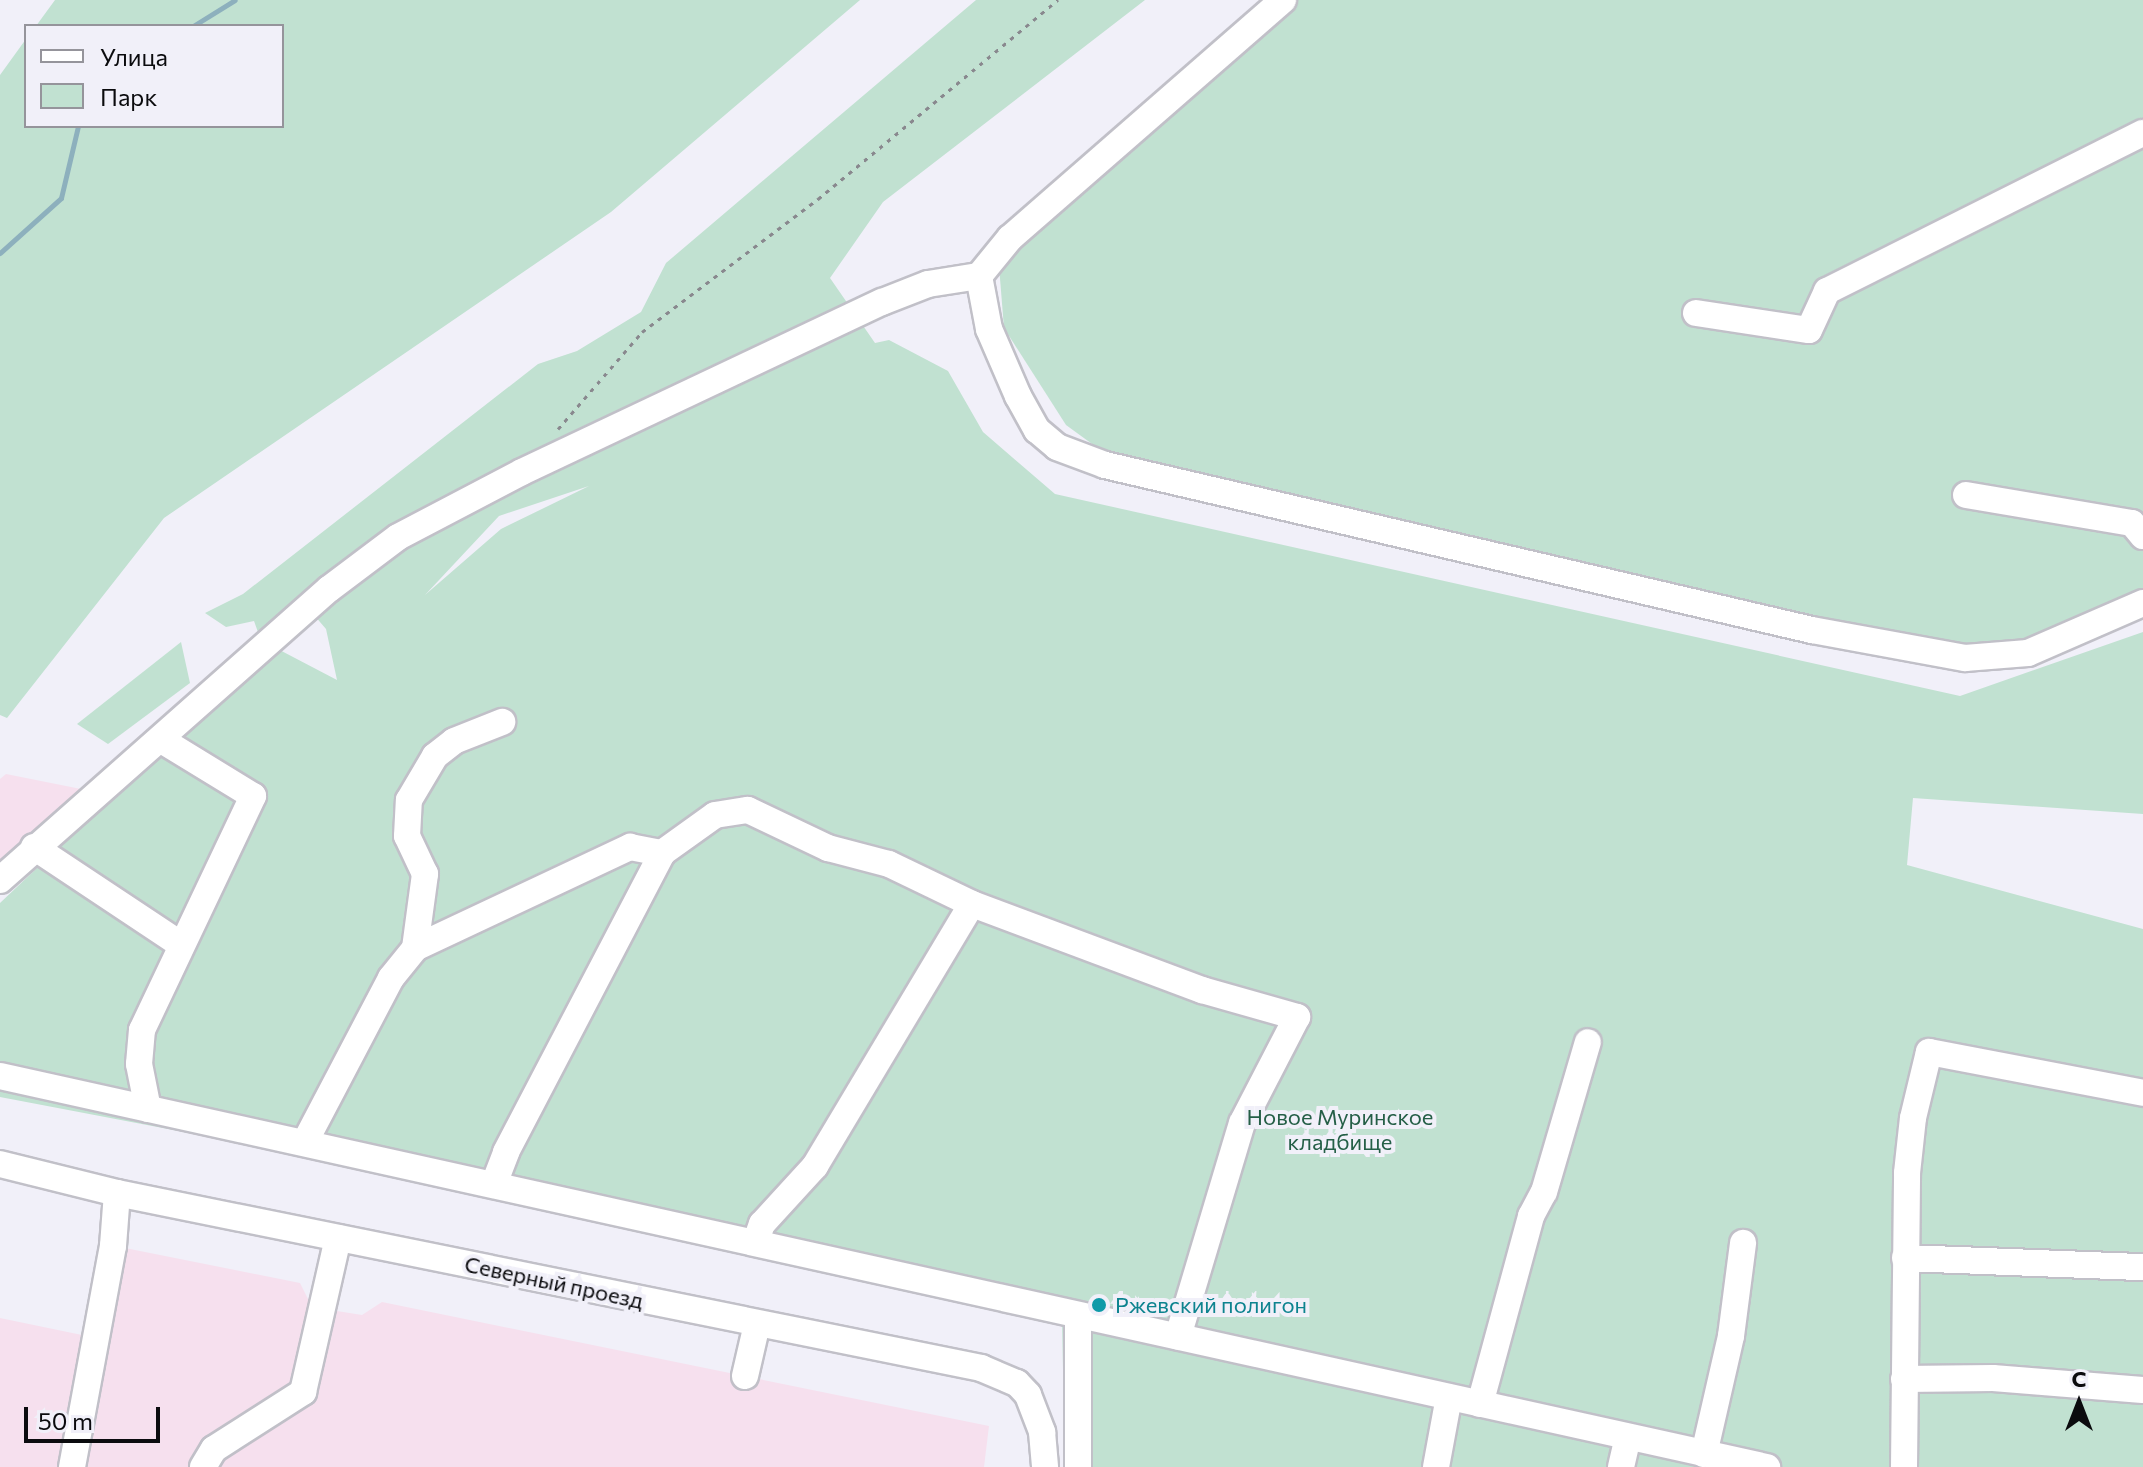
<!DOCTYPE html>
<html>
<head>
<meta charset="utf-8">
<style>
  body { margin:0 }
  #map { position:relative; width:2143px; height:1467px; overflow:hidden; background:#f1f0f9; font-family:Commissioner,sans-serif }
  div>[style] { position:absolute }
  .industrial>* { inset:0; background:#f6e0ee }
  .green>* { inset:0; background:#c1e1d1 }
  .stream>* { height:5px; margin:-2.5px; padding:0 2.5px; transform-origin:2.5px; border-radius:2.5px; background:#8db0bd }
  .path>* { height:3px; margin-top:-1.5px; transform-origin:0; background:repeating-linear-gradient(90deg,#89888e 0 4px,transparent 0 10px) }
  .roads { filter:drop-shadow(2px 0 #c1c0c8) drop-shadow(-2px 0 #c1c0c8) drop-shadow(0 2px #c1c0c8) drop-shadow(0 -2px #c1c0c8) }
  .minor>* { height:26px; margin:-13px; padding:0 13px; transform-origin:13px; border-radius:13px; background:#fff }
  .dots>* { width:22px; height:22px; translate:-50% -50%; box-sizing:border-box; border:4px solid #f1f0f9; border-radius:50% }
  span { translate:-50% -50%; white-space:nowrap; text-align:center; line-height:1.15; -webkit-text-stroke:8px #f1f0f9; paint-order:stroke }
  .park-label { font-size:22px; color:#255f47 }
  .street-label { font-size:22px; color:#0b0b0e }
  .culture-label { font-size:22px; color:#0d838f }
  .left { translate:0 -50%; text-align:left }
  .legend { position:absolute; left:24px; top:24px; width:260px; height:104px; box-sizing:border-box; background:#f1f0f9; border:2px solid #95949b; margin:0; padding:10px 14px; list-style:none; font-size:24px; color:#0b0b0e }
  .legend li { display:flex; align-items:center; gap:16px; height:40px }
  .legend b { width:40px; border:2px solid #95949b }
  .north { position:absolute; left:2039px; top:1363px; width:80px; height:80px; -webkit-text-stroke:6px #f1f0f9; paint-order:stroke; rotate:0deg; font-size:22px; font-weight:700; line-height:32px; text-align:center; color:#0b0b0e }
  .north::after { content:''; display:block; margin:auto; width:28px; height:36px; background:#0b0b0e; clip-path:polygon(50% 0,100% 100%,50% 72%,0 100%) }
  .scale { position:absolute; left:24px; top:1407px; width:136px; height:36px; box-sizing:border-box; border:4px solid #0b0b0e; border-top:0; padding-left:10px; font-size:24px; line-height:28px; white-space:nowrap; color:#0b0b0e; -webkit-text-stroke:6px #f1f0f9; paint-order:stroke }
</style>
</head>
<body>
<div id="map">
  <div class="industrial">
    <i style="clip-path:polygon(6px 774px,81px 789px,0 868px,0 779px)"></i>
    <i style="clip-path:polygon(100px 1243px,300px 1283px,312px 1307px,362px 1315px,382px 1302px,989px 1426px,984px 1467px,0 1467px,0 1318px,82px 1335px)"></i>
  </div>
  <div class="green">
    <i style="clip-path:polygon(55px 0,860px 0,611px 212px,164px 518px,7px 718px,0 715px,0 75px,26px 39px,26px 126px,282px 126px,282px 26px,36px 26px)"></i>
    <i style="clip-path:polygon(evenodd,976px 0,1145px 0,883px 202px,830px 278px,875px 343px,889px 340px,948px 371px,983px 432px,1055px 494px,1960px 696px,2143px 632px,2143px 814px,1913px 798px,1907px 865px,2143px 929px,2143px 1467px,1065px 1467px,1062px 1322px,262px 1147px,0 1097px,0 903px,272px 646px,337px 680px,326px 629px,308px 608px,259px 635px,254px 621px,226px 627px,205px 613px,243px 594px,538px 364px,577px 351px,641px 312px,666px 263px,976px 0,589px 486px,501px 529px,425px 595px,499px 516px,589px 486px)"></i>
    <i style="clip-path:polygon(1298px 0,2143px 0,2143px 592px,2016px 647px,1967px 651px,1099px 449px,1066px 425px,1004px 328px,999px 266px)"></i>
    <i style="clip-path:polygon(181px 642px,190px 683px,108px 744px,77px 724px)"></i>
  </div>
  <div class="stream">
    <i style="left:193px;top:26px;width:49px;rotate:-31.8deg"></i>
    <i style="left:0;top:253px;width:82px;rotate:-42deg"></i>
    <i style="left:61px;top:198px;width:74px;rotate:-76.7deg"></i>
  </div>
  <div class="path">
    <i style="left:558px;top:429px;width:128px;rotate:-49.1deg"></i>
    <i style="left:642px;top:332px;width:221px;rotate:-37.1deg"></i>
    <i style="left:818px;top:199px;width:312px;rotate:-39.7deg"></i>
  </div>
  <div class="roads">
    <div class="minor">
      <i style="left:1283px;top:0;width:362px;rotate:138.9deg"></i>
      <i style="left:1010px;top:238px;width:49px;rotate:129.2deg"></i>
      <i style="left:979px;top:276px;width:54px;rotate:79.3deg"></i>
      <i style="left:989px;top:329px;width:73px;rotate:66.6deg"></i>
      <i style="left:1018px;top:396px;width:39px;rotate:61deg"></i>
      <i style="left:1037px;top:430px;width:26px;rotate:40deg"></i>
      <i style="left:1057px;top:447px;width:51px;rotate:20.6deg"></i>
      <i style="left:1105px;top:465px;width:726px;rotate:13.14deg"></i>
      <i style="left:1812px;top:630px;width:156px;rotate:10.4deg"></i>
      <i style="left:1965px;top:658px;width:63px;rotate:-4.5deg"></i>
      <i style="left:2028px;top:653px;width:125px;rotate:-23.5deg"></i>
      <i style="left:1696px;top:313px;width:114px;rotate:8.6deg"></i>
      <i style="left:1809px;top:330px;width:43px;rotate:-65.2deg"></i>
      <i style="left:1827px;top:291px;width:353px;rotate:-26.6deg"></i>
      <i style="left:1966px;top:495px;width:168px;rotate:9.6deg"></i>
      <i style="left:2132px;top:523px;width:17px;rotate:50deg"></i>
      <i style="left:34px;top:847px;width:175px;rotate:33.6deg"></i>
      <i style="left:0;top:880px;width:439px;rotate:-41.5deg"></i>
      <i style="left:329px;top:589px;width:86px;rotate:-37deg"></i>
      <i style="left:398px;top:537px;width:140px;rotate:-27.7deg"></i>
      <i style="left:522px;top:472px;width:398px;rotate:-25.3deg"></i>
      <i style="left:882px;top:302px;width:49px;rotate:-21.4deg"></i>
      <i style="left:928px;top:284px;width:52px;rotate:-8.9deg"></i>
      <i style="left:415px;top:948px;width:75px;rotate:-82.3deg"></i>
      <i style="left:425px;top:874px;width:42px;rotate:-115.3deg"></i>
      <i style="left:407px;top:836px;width:36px;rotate:-87deg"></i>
      <i style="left:409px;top:800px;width:51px;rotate:-59.4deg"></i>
      <i style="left:435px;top:756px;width:24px;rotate:-38deg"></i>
      <i style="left:454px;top:741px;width:52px;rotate:-21.6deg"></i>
      <i style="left:0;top:1076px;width:1810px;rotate:12.48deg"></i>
      <i style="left:148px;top:1109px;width:46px;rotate:-101.3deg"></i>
      <i style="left:139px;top:1064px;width:34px;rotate:-85deg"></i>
      <i style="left:142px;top:1030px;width:259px;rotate:-64.6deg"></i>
      <i style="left:253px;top:796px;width:109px;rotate:-148.5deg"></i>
      <i style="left:306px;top:1140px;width:183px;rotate:-62.3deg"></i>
      <i style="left:391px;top:978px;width:38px;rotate:-51deg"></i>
      <i style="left:415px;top:948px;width:238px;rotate:-25.2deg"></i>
      <i style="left:630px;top:847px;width:33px;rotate:11deg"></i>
      <i style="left:0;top:1164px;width:121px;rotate:13.9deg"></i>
      <i style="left:117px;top:1193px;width:882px;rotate:11.45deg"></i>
      <i style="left:981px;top:1368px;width:39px;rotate:23deg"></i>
      <i style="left:1017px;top:1383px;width:16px;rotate:47deg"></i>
      <i style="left:1028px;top:1395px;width:40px;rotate:69deg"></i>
      <i style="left:1042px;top:1432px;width:35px;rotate:85deg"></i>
      <i style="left:494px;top:1184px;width:34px;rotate:-69deg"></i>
      <i style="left:506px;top:1152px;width:337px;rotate:-62.4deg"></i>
      <i style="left:662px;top:853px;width:65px;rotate:-35.6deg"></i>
      <i style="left:715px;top:815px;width:33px;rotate:-9deg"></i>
      <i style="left:748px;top:810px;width:89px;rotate:25.4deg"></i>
      <i style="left:828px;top:848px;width:63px;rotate:14.7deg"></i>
      <i style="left:889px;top:864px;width:92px;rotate:25.7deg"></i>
      <i style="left:972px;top:904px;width:246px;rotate:20.5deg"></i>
      <i style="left:1202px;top:990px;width:99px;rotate:15.9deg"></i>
      <i style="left:1297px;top:1017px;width:119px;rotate:117.4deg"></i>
      <i style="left:1242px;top:1123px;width:223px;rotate:106.7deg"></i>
      <i style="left:756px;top:1241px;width:18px;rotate:-71deg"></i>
      <i style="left:762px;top:1224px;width:79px;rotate:-47.6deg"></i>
      <i style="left:815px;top:1166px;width:305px;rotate:-59.1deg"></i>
      <i style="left:1905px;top:1258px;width:238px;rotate:2.2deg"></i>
      <i style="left:745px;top:1376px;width:53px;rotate:-77deg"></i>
      <i style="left:1904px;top:1379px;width:89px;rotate:-0.6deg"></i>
      <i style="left:1993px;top:1378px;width:150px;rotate:4.6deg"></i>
      <i style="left:1480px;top:1404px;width:195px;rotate:-74.8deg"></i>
      <i style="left:1531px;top:1216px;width:27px;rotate:-62deg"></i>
      <i style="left:1544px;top:1192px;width:156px;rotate:-73.7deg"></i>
      <i style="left:1704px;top:1454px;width:121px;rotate:-77.1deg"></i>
      <i style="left:1731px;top:1336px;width:94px;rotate:-82.6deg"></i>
      <i style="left:72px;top:1467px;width:225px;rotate:-79.5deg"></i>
      <i style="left:113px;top:1246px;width:53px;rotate:-85.7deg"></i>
      <i style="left:203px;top:1467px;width:21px;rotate:-59deg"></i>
      <i style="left:214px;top:1449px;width:106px;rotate:-32.6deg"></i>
      <i style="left:303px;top:1392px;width:158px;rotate:-77.2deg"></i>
      <i style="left:1078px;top:1467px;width:151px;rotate:-90deg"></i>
      <i style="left:1436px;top:1467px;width:71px;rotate:-79.5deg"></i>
      <i style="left:1621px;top:1467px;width:31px;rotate:-77deg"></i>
      <i style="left:1904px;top:1467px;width:294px;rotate:-89.4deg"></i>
      <i style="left:1907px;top:1173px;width:55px;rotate:-83.8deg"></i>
      <i style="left:1913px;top:1118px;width:68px;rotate:-76.4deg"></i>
      <i style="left:1929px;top:1052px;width:218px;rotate:10.8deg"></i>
    </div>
  </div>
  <div class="dots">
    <i style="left:1099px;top:1305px;background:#0f9aa8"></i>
  </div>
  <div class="park-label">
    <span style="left:1340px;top:1129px">Новое Муринское<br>кладбище</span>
  </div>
  <div class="street-label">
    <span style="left:554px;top:1282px;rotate:12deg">Северный проезд</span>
  </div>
  <div class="culture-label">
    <span class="left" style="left:1115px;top:1305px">Ржевский полигон</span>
  </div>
  <ul class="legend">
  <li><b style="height:10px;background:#fff"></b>Улица</li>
  <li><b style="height:22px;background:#c1e1d1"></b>Парк</li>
  </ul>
  <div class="north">С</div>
  <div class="scale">50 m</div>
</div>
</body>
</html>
